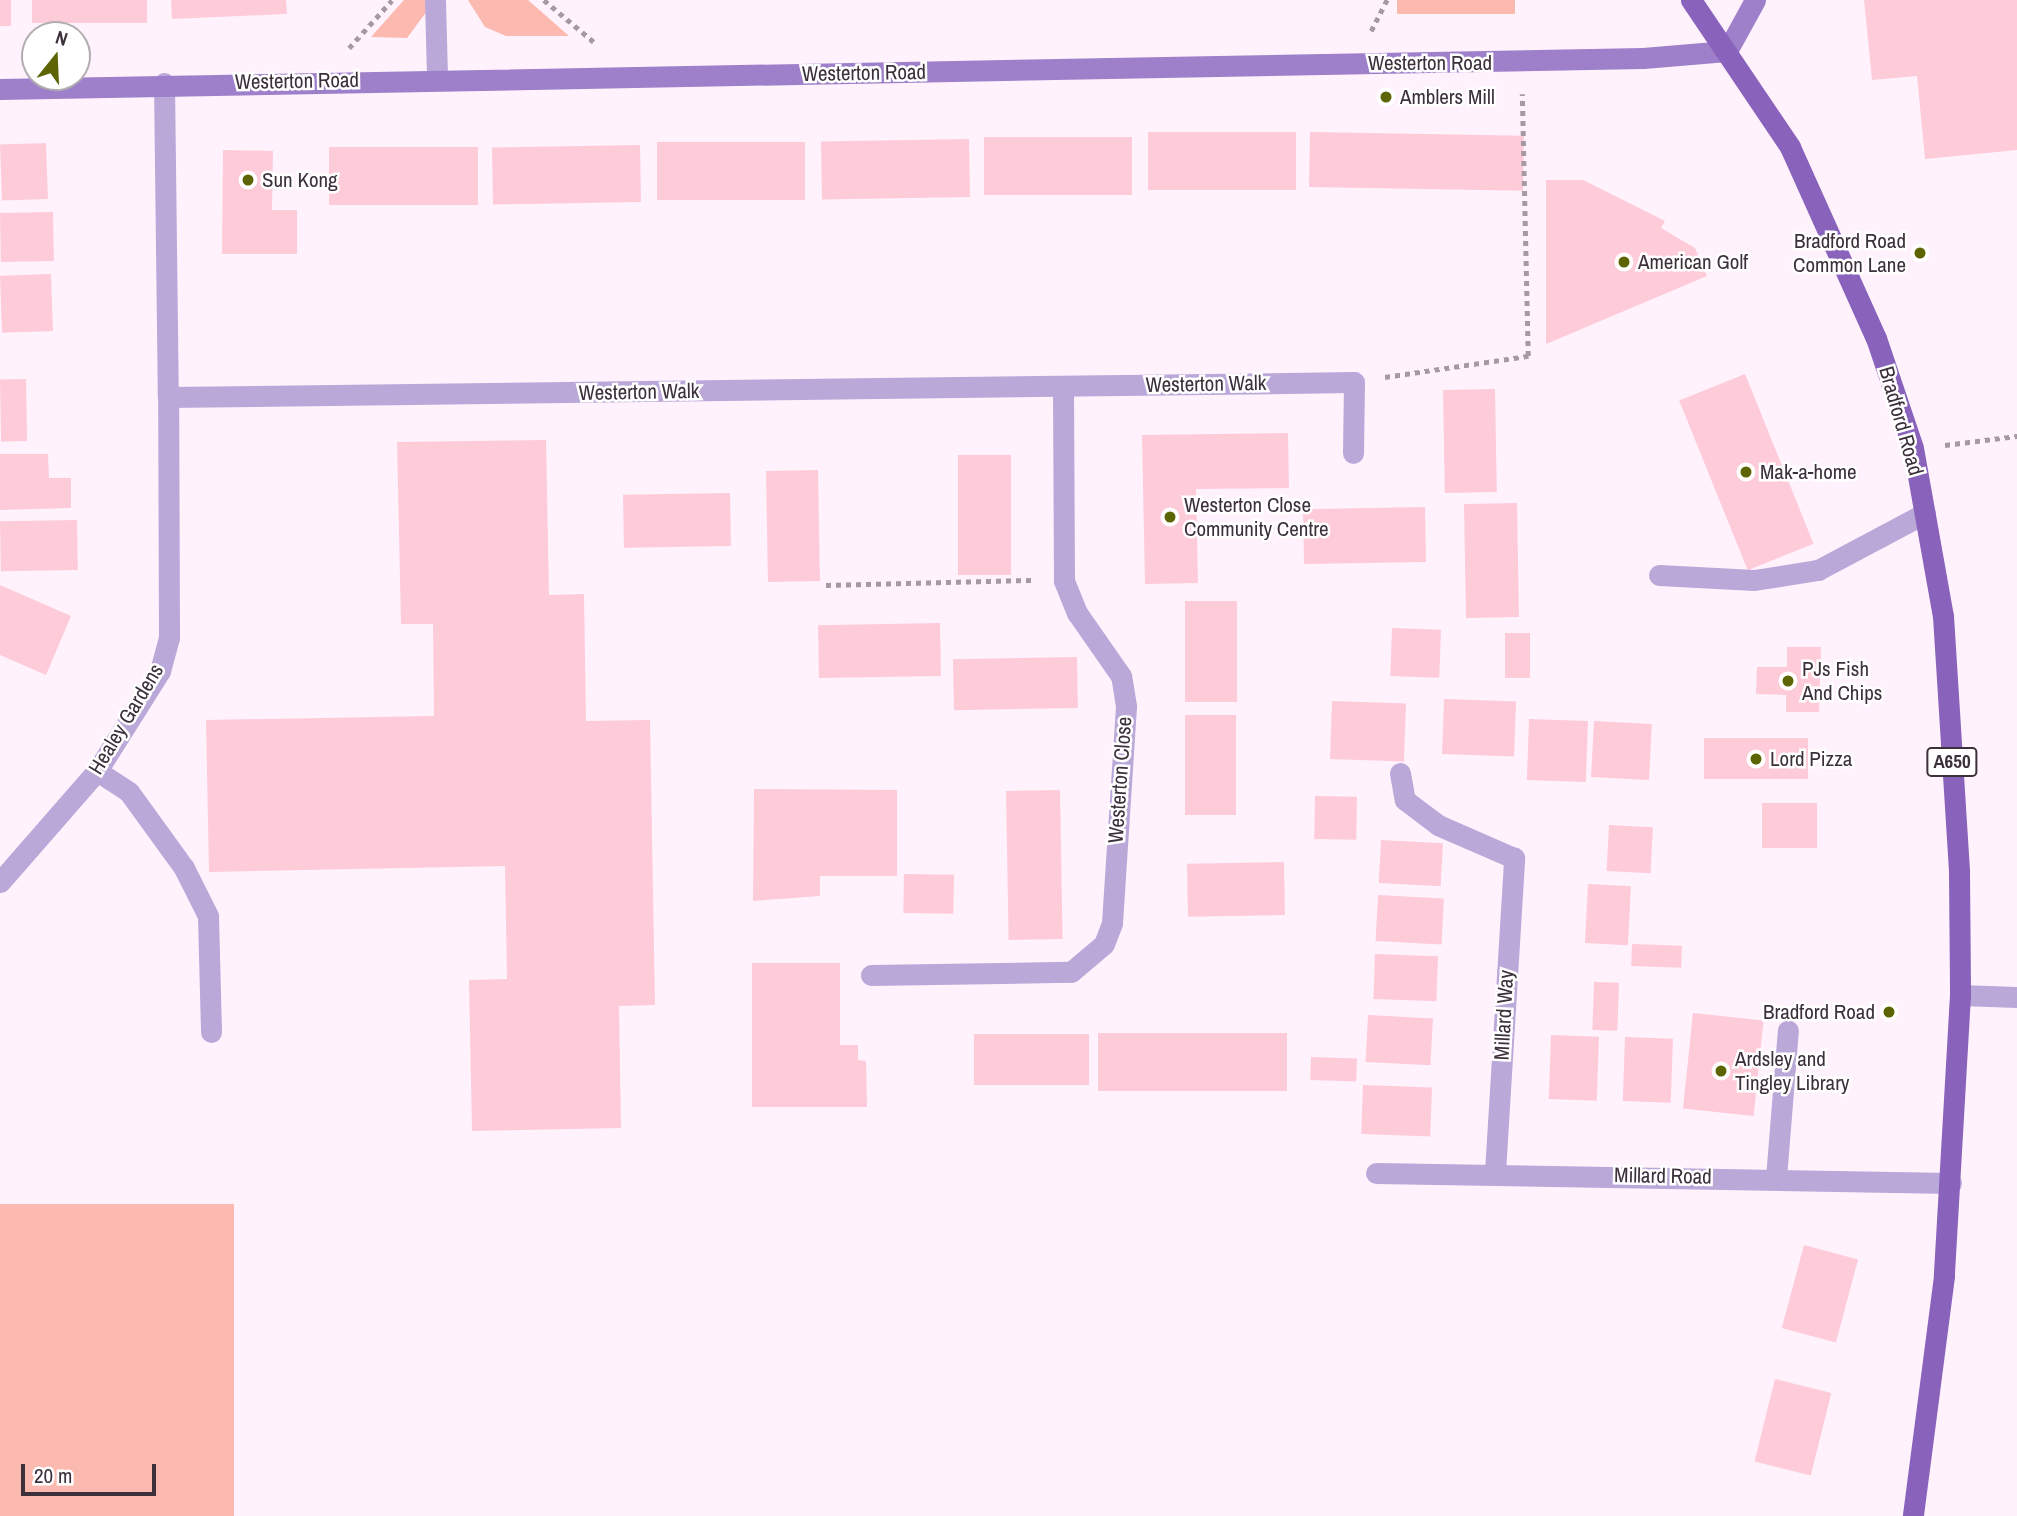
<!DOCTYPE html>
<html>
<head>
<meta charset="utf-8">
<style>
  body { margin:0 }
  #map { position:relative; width:2017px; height:1516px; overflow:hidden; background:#fff2fd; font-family:"Archivo Narrow",sans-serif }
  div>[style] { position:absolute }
  .green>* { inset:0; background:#fcb9af; transform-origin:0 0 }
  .building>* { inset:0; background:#fecbd9; transform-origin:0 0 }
  .path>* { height:4.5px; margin-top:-2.25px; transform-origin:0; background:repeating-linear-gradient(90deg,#a699a4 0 5px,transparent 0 10px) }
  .lane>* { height:21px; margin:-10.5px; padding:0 10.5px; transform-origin:10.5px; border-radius:10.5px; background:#baa8d9 }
  .street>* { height:21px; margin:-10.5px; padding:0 10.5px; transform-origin:10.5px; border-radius:10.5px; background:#baa8d9 }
  .secondary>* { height:21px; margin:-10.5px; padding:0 10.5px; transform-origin:10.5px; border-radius:10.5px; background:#9d80c9 }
  .primary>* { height:21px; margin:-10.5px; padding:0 10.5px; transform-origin:10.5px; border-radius:10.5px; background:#8962bc }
  .dots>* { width:19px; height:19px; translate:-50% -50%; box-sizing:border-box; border:4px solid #fff; border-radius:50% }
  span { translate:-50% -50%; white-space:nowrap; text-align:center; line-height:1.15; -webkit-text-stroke:5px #fff; paint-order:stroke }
  .shield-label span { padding:2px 5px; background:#fff; border:2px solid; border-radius:5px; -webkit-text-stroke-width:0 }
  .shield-label { font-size:19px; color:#3c303a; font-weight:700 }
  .street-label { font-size:21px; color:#3c303a }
  .poi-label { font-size:21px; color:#3c303a }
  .left { translate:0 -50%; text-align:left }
  .right { translate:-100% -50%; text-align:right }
  .north { position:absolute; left:21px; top:21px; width:70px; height:70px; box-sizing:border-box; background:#fff; border:2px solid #b1acb0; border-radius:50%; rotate:18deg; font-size:19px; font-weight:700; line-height:28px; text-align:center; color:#3c303a }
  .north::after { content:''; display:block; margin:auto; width:24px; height:32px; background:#5c6403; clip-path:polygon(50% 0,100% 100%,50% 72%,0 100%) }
  .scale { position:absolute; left:21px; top:1464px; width:135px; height:32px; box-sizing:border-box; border:4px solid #3c303a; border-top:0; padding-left:9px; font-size:21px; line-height:24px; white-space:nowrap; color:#3c303a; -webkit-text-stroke:5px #fff; paint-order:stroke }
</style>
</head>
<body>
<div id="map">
  <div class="green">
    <i style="clip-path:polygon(404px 0,427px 0,427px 11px,407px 38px,371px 37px)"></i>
    <i style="clip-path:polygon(468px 0,528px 0,569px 36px,506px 36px,485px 27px)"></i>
    <i style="left:1397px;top:0;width:118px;height:14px"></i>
    <i style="left:234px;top:1204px;width:312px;height:234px;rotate:90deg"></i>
  </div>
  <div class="building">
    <i style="left:0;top:0;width:11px;height:26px"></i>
    <i style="left:32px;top:0;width:115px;height:23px"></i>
    <i style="clip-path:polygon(171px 0,286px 0,287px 14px,172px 19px)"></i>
    <i style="clip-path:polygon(1864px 0,2017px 0,2017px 150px,1925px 159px,1917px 76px,1872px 80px)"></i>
    <i style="left:1296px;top:132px;width:58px;height:148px;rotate:90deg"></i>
    <i style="left:1310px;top:132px;width:214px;height:55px;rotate:1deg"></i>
    <i style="left:1132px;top:137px;width:58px;height:148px;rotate:90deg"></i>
    <i style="left:969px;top:139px;width:58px;height:148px;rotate:89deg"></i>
    <i style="left:657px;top:142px;width:148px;height:58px"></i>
    <i style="left:46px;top:143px;width:56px;height:46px;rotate:88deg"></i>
    <i style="left:640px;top:145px;width:57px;height:148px;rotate:89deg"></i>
    <i style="left:478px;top:147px;width:58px;height:149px;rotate:90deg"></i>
    <i style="clip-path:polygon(223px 150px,273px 151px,272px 210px,297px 210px,297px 254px,222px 254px)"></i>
    <i style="clip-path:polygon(1546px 180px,1583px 180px,1665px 221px,1661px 228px,1695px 248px,1707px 276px,1546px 344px)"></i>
    <i style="left:53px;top:212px;width:49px;height:53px;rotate:89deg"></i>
    <i style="left:51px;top:274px;width:57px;height:51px;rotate:88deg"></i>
    <i style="left:1745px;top:374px;width:183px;height:71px;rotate:68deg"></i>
    <i style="left:26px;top:379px;width:62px;height:26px;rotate:89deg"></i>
    <i style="left:1495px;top:389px;width:103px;height:52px;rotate:89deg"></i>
    <i style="clip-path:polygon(1288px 433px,1289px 488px,1196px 489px,1198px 583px,1145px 584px,1142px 435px)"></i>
    <i style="clip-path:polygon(546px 440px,549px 595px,584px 594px,586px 721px,650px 720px,655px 1005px,619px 1006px,621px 1128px,472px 1131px,469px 980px,507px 979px,505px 866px,209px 872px,206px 720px,434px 716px,433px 624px,401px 624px,397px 442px)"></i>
    <i style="clip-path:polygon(0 454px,48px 454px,49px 478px,71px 478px,71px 508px,0 510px)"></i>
    <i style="left:958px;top:455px;width:53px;height:120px"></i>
    <i style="left:818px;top:470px;width:111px;height:52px;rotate:89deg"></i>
    <i style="left:730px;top:493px;width:53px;height:107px;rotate:89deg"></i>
    <i style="left:1517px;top:503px;width:114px;height:53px;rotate:89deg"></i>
    <i style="left:1425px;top:507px;width:55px;height:122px;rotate:89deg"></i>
    <i style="left:77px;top:520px;width:50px;height:77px;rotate:89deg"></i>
    <i style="clip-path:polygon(0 585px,71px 616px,46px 675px,0 655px)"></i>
    <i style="left:1185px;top:601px;width:52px;height:101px"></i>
    <i style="left:940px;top:623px;width:53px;height:122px;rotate:89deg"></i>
    <i style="left:1392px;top:628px;width:49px;height:48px;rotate:2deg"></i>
    <i style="left:1505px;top:633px;width:25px;height:45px"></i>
    <i style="clip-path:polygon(1787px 647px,1821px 647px,1819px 712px,1786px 712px,1786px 695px,1756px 694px,1757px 667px,1787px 667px)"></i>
    <i style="left:1077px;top:657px;width:51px;height:124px;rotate:89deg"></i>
    <i style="left:1444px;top:699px;width:72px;height:55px;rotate:2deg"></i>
    <i style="left:1332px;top:701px;width:74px;height:58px;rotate:2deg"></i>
    <i style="left:1185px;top:715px;width:51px;height:100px"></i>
    <i style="left:1529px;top:719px;width:59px;height:61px;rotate:2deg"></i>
    <i style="left:1594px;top:721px;width:58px;height:56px;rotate:3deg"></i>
    <i style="left:1704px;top:738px;width:104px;height:41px"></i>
    <i style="clip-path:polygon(754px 789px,897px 790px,897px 876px,820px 876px,820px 896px,753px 901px)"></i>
    <i style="left:1060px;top:790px;width:149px;height:54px;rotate:89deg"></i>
    <i style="left:1315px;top:796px;width:42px;height:43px;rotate:1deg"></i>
    <i style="left:1817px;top:803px;width:45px;height:55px;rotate:90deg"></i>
    <i style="left:1609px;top:825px;width:44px;height:46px;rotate:3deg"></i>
    <i style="left:1381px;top:840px;width:62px;height:43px;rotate:3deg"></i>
    <i style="left:1284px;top:862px;width:53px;height:97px;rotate:89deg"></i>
    <i style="left:904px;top:874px;width:50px;height:39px;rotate:1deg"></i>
    <i style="left:1588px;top:884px;width:43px;height:59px;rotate:3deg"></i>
    <i style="left:1378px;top:895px;width:66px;height:46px;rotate:3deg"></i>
    <i style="left:1632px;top:944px;width:50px;height:22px;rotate:2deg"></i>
    <i style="left:1375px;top:954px;width:63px;height:45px;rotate:2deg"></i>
    <i style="clip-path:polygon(752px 963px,840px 963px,840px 1045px,858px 1045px,858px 1060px,866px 1061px,867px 1107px,752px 1107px)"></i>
    <i style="left:1594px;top:982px;width:25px;height:48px;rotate:2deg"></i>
    <i style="left:1693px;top:1013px;width:71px;height:96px;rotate:6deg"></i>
    <i style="left:1368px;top:1015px;width:65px;height:47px;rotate:3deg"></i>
    <i style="left:1098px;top:1033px;width:189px;height:58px"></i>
    <i style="left:974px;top:1034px;width:115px;height:51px"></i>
    <i style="left:1551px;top:1035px;width:48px;height:64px;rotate:2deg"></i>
    <i style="left:1625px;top:1037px;width:48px;height:64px;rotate:2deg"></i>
    <i style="left:1311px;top:1057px;width:46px;height:23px;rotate:2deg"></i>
    <i style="left:1363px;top:1085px;width:69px;height:49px;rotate:2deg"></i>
    <i style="left:1804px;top:1245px;width:56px;height:86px;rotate:15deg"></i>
    <i style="left:1775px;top:1379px;width:58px;height:85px;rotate:14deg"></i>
  </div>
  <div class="path">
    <i style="left:544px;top:0;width:65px;rotate:40deg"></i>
    <i style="left:1371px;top:31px;width:35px;rotate:-63deg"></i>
    <i style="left:349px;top:48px;width:64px;rotate:-48.1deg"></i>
    <i style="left:1385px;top:377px;width:145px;rotate:-8.4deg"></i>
    <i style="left:1528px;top:356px;width:262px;rotate:-91.3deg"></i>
    <i style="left:1945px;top:445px;width:73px;rotate:-7.1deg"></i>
    <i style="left:826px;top:585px;width:206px;rotate:-1.4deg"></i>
  </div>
  <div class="lane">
    <i style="left:1659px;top:575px;width:95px;rotate:3deg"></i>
    <i style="left:1754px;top:580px;width:65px;rotate:-8.9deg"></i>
    <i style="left:1818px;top:570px;width:121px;rotate:-28deg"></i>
    <i style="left:97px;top:771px;width:38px;rotate:33deg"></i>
    <i style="left:129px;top:792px;width:94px;rotate:54.1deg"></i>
    <i style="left:184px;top:868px;width:54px;rotate:63.4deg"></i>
    <i style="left:208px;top:916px;width:116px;rotate:88.5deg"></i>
    <i style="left:1400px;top:773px;width:27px;rotate:80deg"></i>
    <i style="left:1405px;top:800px;width:41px;rotate:37.1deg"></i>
    <i style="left:1438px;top:825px;width:83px;rotate:23.5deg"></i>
    <i style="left:1960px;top:995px;width:57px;rotate:2deg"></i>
    <i style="left:1776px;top:1178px;width:148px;rotate:-85.4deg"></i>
  </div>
  <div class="street">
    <i style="left:435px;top:0;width:77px;rotate:88.5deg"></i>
    <i style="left:164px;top:83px;width:314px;rotate:89.3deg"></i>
    <i style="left:168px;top:397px;width:1186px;rotate:-0.72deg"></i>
    <i style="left:1354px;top:382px;width:71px;rotate:90.8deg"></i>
    <i style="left:0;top:882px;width:147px;rotate:-48.9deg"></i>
    <i style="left:97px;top:771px;width:118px;rotate:-57.8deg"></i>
    <i style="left:160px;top:671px;width:34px;rotate:-75deg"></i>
    <i style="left:169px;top:638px;width:241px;rotate:-90.2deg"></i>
    <i style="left:871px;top:975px;width:200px;rotate:-0.9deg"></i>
    <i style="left:1071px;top:972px;width:43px;rotate:-40.3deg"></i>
    <i style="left:1104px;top:944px;width:22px;rotate:-69deg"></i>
    <i style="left:1112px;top:923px;width:217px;rotate:-86.3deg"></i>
    <i style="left:1126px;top:706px;width:30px;rotate:-99deg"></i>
    <i style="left:1121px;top:676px;width:77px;rotate:-124.9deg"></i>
    <i style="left:1077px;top:613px;width:35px;rotate:-112deg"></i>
    <i style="left:1064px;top:580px;width:194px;rotate:-90.3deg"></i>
    <i style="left:1495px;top:1172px;width:315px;rotate:-86.5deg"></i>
    <i style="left:1376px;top:1173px;width:575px;rotate:1deg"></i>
  </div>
  <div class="secondary">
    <i style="left:0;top:89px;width:1643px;rotate:-1.08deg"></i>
    <i style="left:1643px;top:58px;width:84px;rotate:-4.8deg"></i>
    <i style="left:1727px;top:51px;width:58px;rotate:-61.2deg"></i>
  </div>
  <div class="primary">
    <i style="left:1691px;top:0;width:177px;rotate:56deg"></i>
    <i style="left:1790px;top:147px;width:209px;rotate:65.8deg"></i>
    <i style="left:1876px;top:338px;width:116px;rotate:71.4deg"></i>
    <i style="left:1913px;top:448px;width:171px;rotate:79.9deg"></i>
    <i style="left:1943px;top:616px;width:257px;rotate:86.4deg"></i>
    <i style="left:1959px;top:873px;width:122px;rotate:89.5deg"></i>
    <i style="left:1960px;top:995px;width:281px;rotate:93.3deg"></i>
    <i style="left:1944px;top:1276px;width:242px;rotate:97.4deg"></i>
  </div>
  <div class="dots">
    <i style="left:1386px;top:97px;background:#5c6403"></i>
    <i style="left:248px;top:180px;background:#5c6403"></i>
    <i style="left:1920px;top:253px;background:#5c6403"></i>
    <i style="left:1624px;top:262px;background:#5c6403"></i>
    <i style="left:1746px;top:472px;background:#5c6403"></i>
    <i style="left:1170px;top:517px;background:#5c6403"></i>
    <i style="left:1788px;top:681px;background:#5c6403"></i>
    <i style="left:1756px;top:759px;background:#5c6403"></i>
    <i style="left:1889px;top:1012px;background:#5c6403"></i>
    <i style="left:1721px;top:1071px;background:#5c6403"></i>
  </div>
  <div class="shield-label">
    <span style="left:1952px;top:762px">A650</span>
  </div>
  <div class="street-label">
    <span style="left:1430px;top:63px">Westerton Road</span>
    <span style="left:864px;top:73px;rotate:-1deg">Westerton Road</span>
    <span style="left:297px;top:81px;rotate:-1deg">Westerton Road</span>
    <span style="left:1206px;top:384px;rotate:-1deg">Westerton Walk</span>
    <span style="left:639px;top:392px;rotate:-1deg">Westerton Walk</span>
    <span style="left:1901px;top:421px;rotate:74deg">Bradford Road</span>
    <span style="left:126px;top:719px;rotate:-59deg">Healey Gardens</span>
    <span style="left:1120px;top:780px;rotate:-86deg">Westerton Close</span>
    <span style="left:1504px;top:1015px;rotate:-87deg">Millard Way</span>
    <span style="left:1663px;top:1176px;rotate:1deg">Millard Road</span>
  </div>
  <div class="poi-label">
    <span class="left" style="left:1400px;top:97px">Amblers Mill</span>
    <span class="left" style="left:262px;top:180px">Sun Kong</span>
    <span class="right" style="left:1906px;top:253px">Bradford Road<br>Common Lane</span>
    <span class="left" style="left:1638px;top:262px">American Golf</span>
    <span class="left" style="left:1760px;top:472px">Mak-a-home</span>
    <span class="left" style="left:1184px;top:517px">Westerton Close<br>Community Centre</span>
    <span class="left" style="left:1802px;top:681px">PJs Fish<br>And Chips</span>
    <span class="left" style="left:1770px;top:759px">Lord Pizza</span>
    <span class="right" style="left:1875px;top:1012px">Bradford Road</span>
    <span class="left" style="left:1735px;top:1071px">Ardsley and<br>Tingley Library</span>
  </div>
  <div class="north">N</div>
  <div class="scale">20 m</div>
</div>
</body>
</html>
